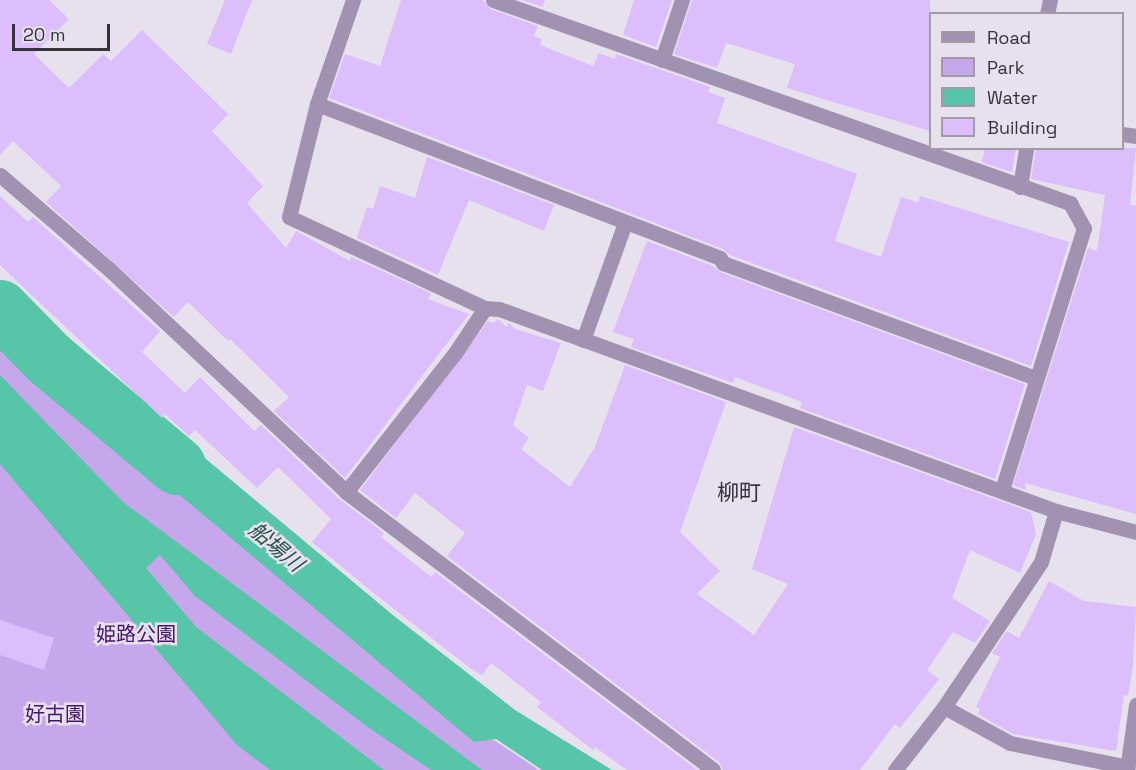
<!DOCTYPE html>
<html>
<head>
<meta charset="utf-8">
<style>
  body { margin:0 }
  #map { position:relative; width:1136px; height:770px; overflow:hidden; background:#e7e1ee; font-family:"Space Grotesk","Noto Sans JP",sans-serif }
  div>[style] { position:absolute }
  .green>* { inset:0; background:#c7a7eb }
  .water>* { inset:0; background:#57c5a7 }
  .river>* { height:58px; margin:-29px; padding:0 29px; transform-origin:29px; border-radius:29px; background:#57c5a7 }
  .building>* { inset:0; background:#dbbefb }
  .street>* { height:15px; margin:-7.5px; padding:0 7.5px; transform-origin:7.5px; border-radius:7.5px; background:#a192b2 }
  span { translate:-50% -50%; white-space:nowrap; text-align:center; line-height:1.15; -webkit-text-stroke:5px #e7e1ee; paint-order:stroke }
  .park-label { font-size:20px; color:#451369 }
  .water-label { font-size:21px; color:#225144; font-style:italic }
  .quarter-label { font-size:22px; color:#353238 }
  .legend { position:absolute; left:929px; top:12px; width:195px; height:138px; box-sizing:border-box; background:#e7e1ee; border:2px solid #a09ba5; margin:0; padding:8px 10px; list-style:none; font-size:18px; color:#353238 }
  .legend li { display:flex; align-items:center; gap:12px; height:30px }
  .legend b { width:30px; border:2px solid #a09ba5 }
  .scale { position:absolute; left:12px; top:24px; width:98px; height:27px; box-sizing:border-box; border:3px solid #353238; border-top:0; padding-left:8px; font-size:18px; line-height:21px; white-space:nowrap; color:#353238; -webkit-text-stroke:4px #e7e1ee; paint-order:stroke }
</style>
</head>
<body>
<div id="map">
  <div class="green">
    <i style="clip-path:polygon(0 331px,136px 458px,475px 740px,494px 740px,539px 770px,0 770px)"></i>
  </div>
  <div class="water">
    <i style="clip-path:polygon(0 295px,19px 314px,50px 333px,110px 395px,147px 416px,164px 432px,176px 434px,394px 616px,515px 710px,612px 770px,542px 770px,496px 739px,474px 742px,132px 455px,114px 413px,85px 385px,59px 379px,18px 348px,0 330px)"></i>
    <i style="clip-path:polygon(0 375px,123px 502px,482px 770px,431px 770px,365px 725px,195px 596px,160px 555px,146px 568px,196px 627px,384px 770px,270px 770px,237px 745px,0 464px)"></i>
  </div>
  <div class="river">
    <i style="left:0;top:309px;width:70px;rotate:45.6deg"></i>
    <i style="left:49px;top:359px;width:167px;rotate:39.9deg"></i>
  </div>
  <div class="building">
    <i style="clip-path:polygon(0 0,49px 0,69px 19px,34px 54px,69px 88px,103px 54px,111px 61px,142px 30px,228px 114px,212px 131px,263px 186px,247px 203px,286px 248px,296px 231px,350px 261px,351px 257px,431px 293px,428px 299px,469px 314px,345px 478px,274px 411px,289px 397px,230px 339px,228px 341px,188px 302px,174px 317px,46px 202px,61px 186px,13px 141px,0 155px)"></i>
    <i style="clip-path:polygon(225px 0,252px 0,231px 54px,207px 44px)"></i>
    <i style="clip-path:polygon(401px 0,483px 0,490px 9px,538px 26px,534px 36px,542px 39px,540px 45px,593px 66px,599px 53px,615px 59px,616px 54px,710px 87px,708px 92px,725px 98px,717px 123px,857px 174px,835px 241px,881px 257px,901px 197px,918px 203px,920px 196px,1069px 242px,1031px 366px,730px 255px,723px 249px,329px 98px,345px 54px,380px 66px)"></i>
    <i style="clip-path:polygon(522px 0,545px 0,543px 7px)"></i>
    <i style="clip-path:polygon(634px 0,672px 0,656px 47px,623px 35px)"></i>
    <i style="clip-path:polygon(692px 0,930px 0,930px 131px,787px 88px,795px 64px,726px 43px,717px 68px,674px 54px)"></i>
    <i style="clip-path:polygon(985px 148px,1016px 148px,1012px 172px,982px 162px)"></i>
    <i style="clip-path:polygon(1036px 148px,1136px 148px,1130px 205px,1136px 206px,1136px 514px,1025px 483px,1026px 490px,1013px 485px,1088px 248px,1097px 251px,1105px 195px,1031px 179px)"></i>
    <i style="clip-path:polygon(427px 157px,554px 205px,544px 231px,469px 200px,438px 275px,357px 238px,367px 207px,373px 209px,380px 186px,415px 198px)"></i>
    <i style="clip-path:polygon(0 196px,28px 222px,33px 217px,160px 331px,142px 352px,185px 393px,200px 377px,254px 431px,261px 425px,339px 499px,384px 533px,381px 537px,431px 577px,435px 572px,697px 770px,627px 770px,595px 747px,593px 750px,537px 707px,541px 702px,491px 663px,482px 675px,470px 668px,371px 591px,312px 542px,331px 519px,278px 467px,257px 488px,195px 430px,189px 436px,165px 414px,162px 418px,0 265px)"></i>
    <i style="clip-path:polygon(647px 241px,713px 266px,720px 272px,1025px 384px,995px 479px,800px 408px,802px 402px,735px 377px,733px 383px,631px 347px,634px 339px,613px 332px)"></i>
    <i style="clip-path:polygon(498px 319px,506px 327px,509px 323px,515px 329px,561px 343px,543px 391px,527px 385px,513px 425px,529px 438px,521px 449px,570px 487px,595px 447px,625px 365px,726px 402px,680px 532px,720px 571px,697px 594px,754px 635px,788px 584px,752px 569px,794px 427px,1031px 512px,1036px 534px,1020px 573px,970px 550px,952px 598px,990px 621px,975px 643px,953px 632px,927px 670px,939px 679px,900px 728px,895px 724px,860px 770px,723px 770px,719px 762px,447px 556px,465px 533px,415px 493px,396px 518px,360px 490px,488px 321px,494px 323px)"></i>
    <i style="clip-path:polygon(1049px 581px,1084px 601px,1136px 607px,1133px 665px,1128px 696px,1124px 695px,1116px 751px,1013px 734px,978px 714px,980px 709px,976px 707px,1000px 657px,992px 653px,1007px 631px,1019px 638px)"></i>
    <i style="clip-path:polygon(0 620px,54px 638px,44px 670px,0 655px)"></i>
  </div>
  <div class="street">
    <i style="left:353px;top:0;width:110px;rotate:109.1deg"></i>
    <i style="left:317px;top:104px;width:116px;rotate:103.9deg"></i>
    <i style="left:289px;top:217px;width:216px;rotate:24.9deg"></i>
    <i style="left:485px;top:308px;width:14px;rotate:4deg"></i>
    <i style="left:499px;top:309px;width:592px;rotate:19.93deg"></i>
    <i style="left:1056px;top:511px;width:83px;rotate:14.7deg"></i>
    <i style="left:493px;top:0;width:612px;rotate:19.38deg"></i>
    <i style="left:1070px;top:203px;width:29px;rotate:61deg"></i>
    <i style="left:1084px;top:228px;width:274px;rotate:107.4deg"></i>
    <i style="left:1047px;top:14px;width:14px;rotate:-78deg"></i>
    <i style="left:662px;top:60px;width:63px;rotate:-71.6deg"></i>
    <i style="left:317px;top:104px;width:431px;rotate:20.9deg"></i>
    <i style="left:720px;top:258px;width:6px;rotate:59deg"></i>
    <i style="left:723px;top:263px;width:333px;rotate:20.2deg"></i>
    <i style="left:1122px;top:134px;width:14px;rotate:8deg"></i>
    <i style="left:0;top:175px;width:145px;rotate:40.8deg"></i>
    <i style="left:110px;top:270px;width:324px;rotate:43.2deg"></i>
    <i style="left:346px;top:492px;width:460px;rotate:37.1deg"></i>
    <i style="left:1020px;top:187px;width:39px;rotate:-81deg"></i>
    <i style="left:583px;top:340px;width:124px;rotate:-70.3deg"></i>
    <i style="left:346px;top:492px;width:177px;rotate:-51.9deg"></i>
    <i style="left:455px;top:353px;width:54px;rotate:-56.3deg"></i>
    <i style="left:944px;top:707px;width:75px;rotate:28.6deg"></i>
    <i style="left:1010px;top:743px;width:120px;rotate:11.5deg"></i>
    <i style="left:895px;top:770px;width:80px;rotate:-52.1deg"></i>
    <i style="left:944px;top:707px;width:174px;rotate:-56.2deg"></i>
    <i style="left:1041px;top:562px;width:53px;rotate:-73.6deg"></i>
    <i style="left:1127px;top:770px;width:66px;rotate:-82.1deg"></i>
  </div>
  <div class="park-label">
    <span style="left:136px;top:634px">姫路公園</span>
    <span style="left:55px;top:714px">好古園</span>
  </div>
  <div class="water-label">
    <span style="left:276px;top:547px;rotate:40deg">船場川</span>
  </div>
  <div class="quarter-label">
    <span style="left:739px;top:493px">柳町</span>
  </div>
  <ul class="legend">
  <li><b style="height:8px;background:#a192b2"></b>Road</li>
  <li><b style="height:16px;background:#c7a7eb"></b>Park</li>
  <li><b style="height:16px;background:#57c5a7"></b>Water</li>
  <li><b style="height:16px;background:#dbbefb"></b>Building</li>
  </ul>
  <div class="scale">20 m</div>
</div>
</body>
</html>
